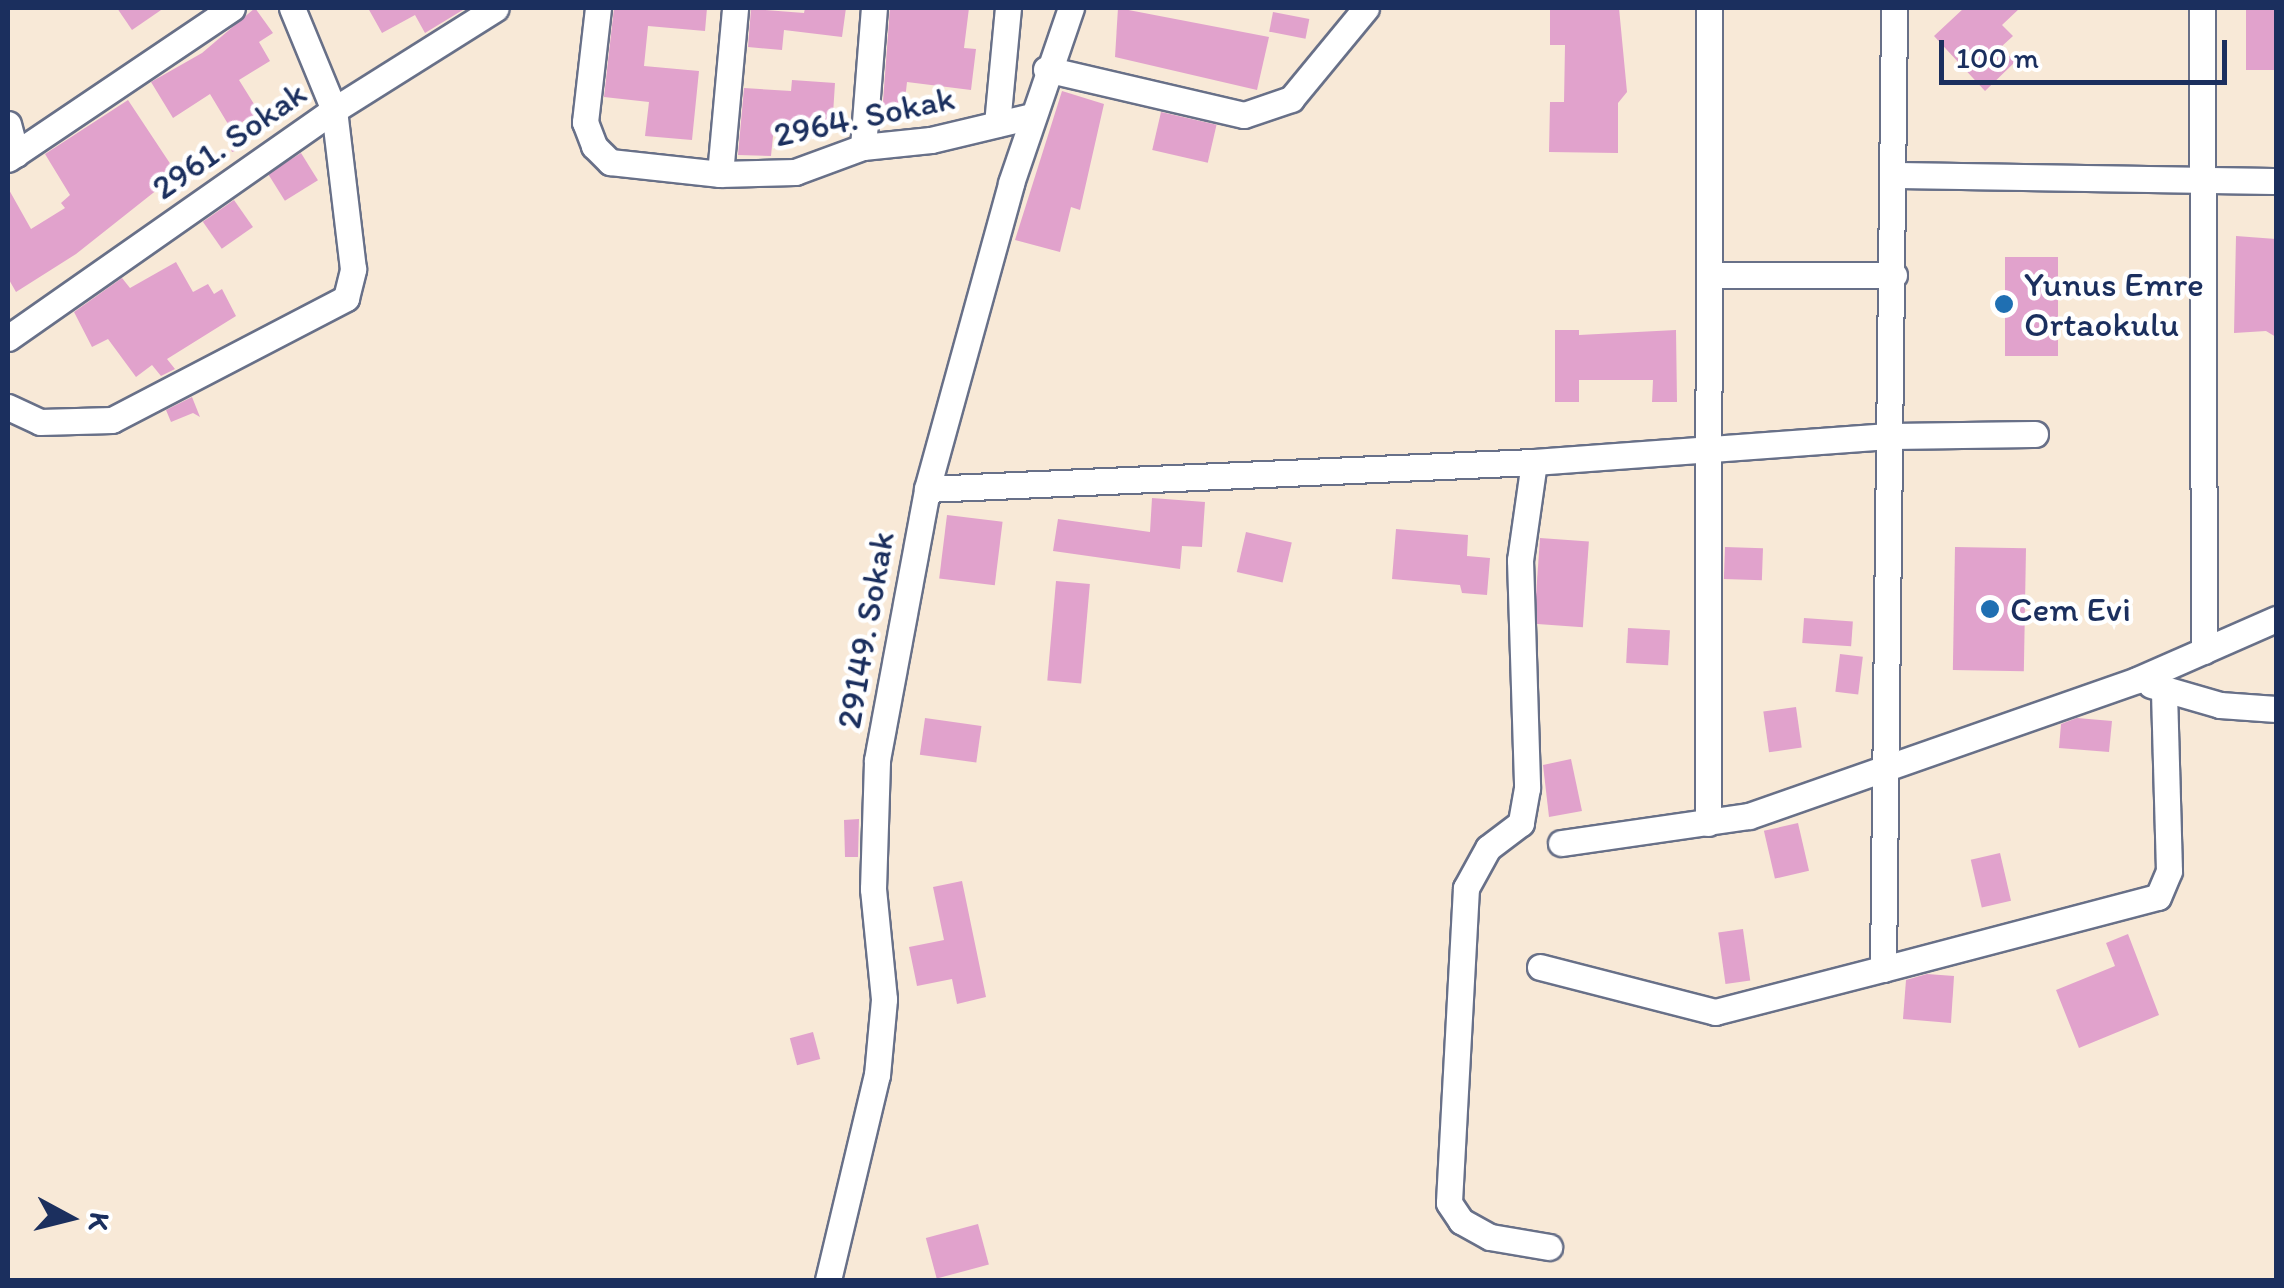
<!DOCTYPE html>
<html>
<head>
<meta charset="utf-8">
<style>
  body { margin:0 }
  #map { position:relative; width:2284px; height:1288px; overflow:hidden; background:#f8e9d7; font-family:Itim,sans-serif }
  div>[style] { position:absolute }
  .building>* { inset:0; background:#e1a2cc; transform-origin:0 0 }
  .roads { filter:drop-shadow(2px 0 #687088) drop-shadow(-2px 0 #687088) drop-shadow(0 2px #687088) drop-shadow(0 -2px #687088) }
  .minor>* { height:25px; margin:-12.5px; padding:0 12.5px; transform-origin:12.5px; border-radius:12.5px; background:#fff }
  .dots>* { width:28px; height:28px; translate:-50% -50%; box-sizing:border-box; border:5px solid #fff; border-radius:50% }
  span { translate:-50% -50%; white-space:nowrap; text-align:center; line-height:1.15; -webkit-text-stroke:9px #fff; paint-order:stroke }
  .street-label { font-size:35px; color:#1b2f5e }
  .poi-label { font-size:35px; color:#1b2f5e }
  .left { translate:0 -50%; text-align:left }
  .frame { position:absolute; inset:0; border:10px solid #1b2f5e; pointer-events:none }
  .north { position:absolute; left:20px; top:1168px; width:100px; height:100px; -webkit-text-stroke:8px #fff; paint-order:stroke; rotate:97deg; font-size:28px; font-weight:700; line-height:40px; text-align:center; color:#1b2f5e }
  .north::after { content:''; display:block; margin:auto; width:35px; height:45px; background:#1b2f5e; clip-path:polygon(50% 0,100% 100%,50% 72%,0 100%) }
  .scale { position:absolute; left:1939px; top:40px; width:288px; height:45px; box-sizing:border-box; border:5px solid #1b2f5e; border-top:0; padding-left:12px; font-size:30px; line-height:35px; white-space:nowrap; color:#1b2f5e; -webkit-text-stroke:8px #fff; paint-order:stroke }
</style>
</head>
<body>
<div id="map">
  <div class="building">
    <i style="clip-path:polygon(117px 8px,164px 8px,132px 30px)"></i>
    <i style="clip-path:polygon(255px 8px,273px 33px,259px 42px,270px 61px,239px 80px,259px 112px,231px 129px,210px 94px,173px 118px,151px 82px,202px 53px)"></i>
    <i style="clip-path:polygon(368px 8px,466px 8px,425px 33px,415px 15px,382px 33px)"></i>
    <i style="clip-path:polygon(614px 8px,707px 8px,705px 31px,648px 26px,644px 66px,699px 71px,692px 140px,645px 136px,649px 102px,604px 97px)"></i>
    <i style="clip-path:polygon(805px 8px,846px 8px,842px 37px,784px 30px,782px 50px,748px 47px,751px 9px,804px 13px)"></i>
    <i style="clip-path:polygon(890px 8px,969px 8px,964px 48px,976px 49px,971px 90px,907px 82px,903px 118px,882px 115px)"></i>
    <i style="clip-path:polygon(1118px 8px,1269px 37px,1257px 90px,1115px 57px)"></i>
    <i style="clip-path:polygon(1550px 8px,1619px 8px,1627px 92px,1618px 103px,1618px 153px,1549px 152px,1550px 102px,1564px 102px,1565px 45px,1550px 45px)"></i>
    <i style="clip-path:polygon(1964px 8px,2020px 8px,2002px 25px,2013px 36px,2001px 47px,2015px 62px,1985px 91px,1934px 36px)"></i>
    <i style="left:2246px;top:8px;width:30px;height:62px"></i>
    <i style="left:1273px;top:12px;width:37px;height:20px;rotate:11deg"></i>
    <i style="clip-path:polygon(792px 80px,835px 83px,832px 130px,774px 126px,771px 156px,738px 155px,744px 88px,791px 91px)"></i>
    <i style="clip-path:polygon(1062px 91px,1104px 104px,1080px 210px,1071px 207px,1060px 252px,1015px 240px)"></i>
    <i style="clip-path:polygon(128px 100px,177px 174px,76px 254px,16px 292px,8px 278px,8px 188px,31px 229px,65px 208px,61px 203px,70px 195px,45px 154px)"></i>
    <i style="left:1161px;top:112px;width:57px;height:39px;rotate:13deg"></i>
    <i style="left:241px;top:128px;width:20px;height:16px;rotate:72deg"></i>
    <i style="left:301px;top:153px;width:32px;height:39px;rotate:58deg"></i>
    <i style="left:234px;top:200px;width:33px;height:38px;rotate:55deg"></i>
    <i style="clip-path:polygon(2236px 236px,2276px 239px,2276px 337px,2266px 331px,2234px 333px)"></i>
    <i style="left:2005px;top:257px;width:53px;height:99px"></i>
    <i style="clip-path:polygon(176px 262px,193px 292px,208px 284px,214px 294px,222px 289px,236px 316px,167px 359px,175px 369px,161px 376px,152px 365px,136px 377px,108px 339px,92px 347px,74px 312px,122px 278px,130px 288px)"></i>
    <i style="clip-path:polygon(1555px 330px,1579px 330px,1579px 335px,1676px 330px,1677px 402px,1652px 402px,1653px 380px,1579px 380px,1579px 402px,1555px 402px)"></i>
    <i style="clip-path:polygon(192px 397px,200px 417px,193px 413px,171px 422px,166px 410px)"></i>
    <i style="clip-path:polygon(1152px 498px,1205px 502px,1202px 547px,1182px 546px,1180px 569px,1053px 551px,1058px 519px,1150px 532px)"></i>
    <i style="left:947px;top:515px;width:56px;height:64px;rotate:7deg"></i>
    <i style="clip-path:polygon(1396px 529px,1468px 535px,1467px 556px,1490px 558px,1487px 595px,1462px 593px,1460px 585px,1392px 579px)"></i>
    <i style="left:1246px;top:532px;width:47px;height:41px;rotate:13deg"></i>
    <i style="left:1540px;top:538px;width:49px;height:86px;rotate:4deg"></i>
    <i style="left:1725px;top:547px;width:38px;height:32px;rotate:2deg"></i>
    <i style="left:1955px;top:547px;width:71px;height:123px;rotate:1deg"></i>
    <i style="left:1056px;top:581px;width:34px;height:100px;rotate:5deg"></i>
    <i style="left:1804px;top:618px;width:49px;height:25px;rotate:4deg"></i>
    <i style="left:1628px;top:628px;width:42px;height:35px;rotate:3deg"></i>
    <i style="left:1840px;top:654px;width:23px;height:38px;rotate:7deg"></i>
    <i style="left:1796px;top:707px;width:41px;height:33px;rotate:82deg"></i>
    <i style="left:925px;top:718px;width:57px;height:37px;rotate:8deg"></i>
    <i style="clip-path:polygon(2077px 718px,2112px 721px,2109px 752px,2059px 748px,2061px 724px)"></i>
    <i style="clip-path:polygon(1571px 759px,1582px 811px,1549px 817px,1543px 765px)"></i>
    <i style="clip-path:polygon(859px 819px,858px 857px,845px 857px,844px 820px)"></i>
    <i style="left:1798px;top:823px;width:49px;height:35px;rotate:77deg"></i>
    <i style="left:2000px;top:853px;width:49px;height:30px;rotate:77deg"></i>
    <i style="clip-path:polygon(962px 881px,986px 997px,957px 1004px,952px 979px,917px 986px,909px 947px,944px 940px,933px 887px)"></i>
    <i style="left:1743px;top:929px;width:52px;height:25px;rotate:82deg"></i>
    <i style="clip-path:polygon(2128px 934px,2159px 1015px,2079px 1048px,2056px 990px,2115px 966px,2106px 943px)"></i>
    <i style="clip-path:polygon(1927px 974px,1954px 976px,1951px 1023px,1903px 1019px,1906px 980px)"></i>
    <i style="left:813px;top:1032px;width:28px;height:24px;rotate:75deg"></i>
    <i style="left:978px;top:1224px;width:42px;height:54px;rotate:75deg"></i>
  </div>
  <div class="roads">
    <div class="minor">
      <i style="left:598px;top:8px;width:115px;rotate:96.5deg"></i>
      <i style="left:585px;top:122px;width:26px;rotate:69deg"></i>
      <i style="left:594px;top:146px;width:23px;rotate:45deg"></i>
      <i style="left:610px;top:162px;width:111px;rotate:6.2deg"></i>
      <i style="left:720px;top:174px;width:75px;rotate:-1.5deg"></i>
      <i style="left:795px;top:172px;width:72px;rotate:-20.2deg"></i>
      <i style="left:863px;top:147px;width:68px;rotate:-5.9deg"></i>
      <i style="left:931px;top:140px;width:104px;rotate:-13.4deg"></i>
      <i style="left:2202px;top:8px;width:643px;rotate:89.82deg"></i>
      <i style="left:1046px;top:69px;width:203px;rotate:13.1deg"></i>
      <i style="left:1244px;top:115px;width:50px;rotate:-18.8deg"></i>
      <i style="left:1291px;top:99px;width:118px;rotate:-50.5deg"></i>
      <i style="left:8px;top:124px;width:31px;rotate:75deg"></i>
      <i style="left:997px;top:124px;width:117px;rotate:-84.6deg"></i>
      <i style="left:863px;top:147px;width:139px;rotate:-85.5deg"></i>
      <i style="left:8px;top:159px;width:270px;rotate:-34deg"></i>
      <i style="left:720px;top:174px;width:167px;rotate:-84.8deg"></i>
      <i style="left:1895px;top:175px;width:381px;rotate:0.9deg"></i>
      <i style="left:1710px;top:275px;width:184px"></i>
      <i style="left:8px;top:338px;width:398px;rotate:-35deg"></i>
      <i style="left:334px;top:110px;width:191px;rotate:-32.2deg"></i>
      <i style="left:8px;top:407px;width:35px;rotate:25deg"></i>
      <i style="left:40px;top:422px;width:72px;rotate:-1.6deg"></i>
      <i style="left:112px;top:420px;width:264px;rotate:-27.5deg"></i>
      <i style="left:346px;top:298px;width:30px;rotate:-76deg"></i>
      <i style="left:353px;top:269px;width:160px;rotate:-96.8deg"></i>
      <i style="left:334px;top:110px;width:110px;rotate:-112.4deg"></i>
      <i style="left:1534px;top:462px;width:99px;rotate:98.1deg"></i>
      <i style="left:1520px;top:560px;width:228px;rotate:88.2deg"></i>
      <i style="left:1527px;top:788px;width:36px;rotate:100deg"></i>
      <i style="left:1521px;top:823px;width:41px;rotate:142.9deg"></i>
      <i style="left:1488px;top:848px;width:46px;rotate:118.8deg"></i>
      <i style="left:1466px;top:888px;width:315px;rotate:93.1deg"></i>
      <i style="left:1449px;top:1203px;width:22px;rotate:56deg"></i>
      <i style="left:1461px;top:1221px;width:33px;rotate:29deg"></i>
      <i style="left:1490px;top:1237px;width:60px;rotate:9.6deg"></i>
      <i style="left:927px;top:489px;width:608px;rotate:-2.55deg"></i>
      <i style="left:1534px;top:462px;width:359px;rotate:-4.2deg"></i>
      <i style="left:1892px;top:436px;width:143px;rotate:-0.8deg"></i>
      <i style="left:2151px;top:685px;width:72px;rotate:16.2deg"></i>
      <i style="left:2220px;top:705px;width:56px;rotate:4.1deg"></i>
      <i style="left:1708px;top:823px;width:815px;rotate:-89.93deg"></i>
      <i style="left:1561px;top:843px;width:190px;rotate:-8.2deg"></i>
      <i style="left:1749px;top:816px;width:411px;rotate:-19.3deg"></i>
      <i style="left:2137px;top:680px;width:152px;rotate:-23.7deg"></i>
      <i style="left:1540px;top:967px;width:181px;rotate:14.4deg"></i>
      <i style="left:1715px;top:1012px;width:173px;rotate:-14.4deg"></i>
      <i style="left:1883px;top:969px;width:961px;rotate:-89.34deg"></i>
      <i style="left:1883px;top:969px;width:284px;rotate:-14.7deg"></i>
      <i style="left:2158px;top:897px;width:28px;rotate:-67deg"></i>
      <i style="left:2169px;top:871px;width:181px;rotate:-91.6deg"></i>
      <i style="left:828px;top:1280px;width:211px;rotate:-76.6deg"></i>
      <i style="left:877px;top:1075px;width:76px;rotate:-84.7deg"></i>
      <i style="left:884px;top:999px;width:111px;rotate:-95.7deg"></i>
      <i style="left:873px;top:889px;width:129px;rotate:-88.2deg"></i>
      <i style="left:877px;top:760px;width:276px;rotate:-79.5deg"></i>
      <i style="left:927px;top:489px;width:317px;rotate:-74.6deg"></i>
      <i style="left:1011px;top:183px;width:185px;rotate:-71.1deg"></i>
    </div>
  </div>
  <div class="dots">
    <i style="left:2004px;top:304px;background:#1f6fb2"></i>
    <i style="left:1990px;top:609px;background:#1f6fb2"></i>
  </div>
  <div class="street-label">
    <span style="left:864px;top:116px;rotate:-12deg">2964. Sokak</span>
    <span style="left:229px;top:140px;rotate:-35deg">2961. Sokak</span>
    <span style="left:865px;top:630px;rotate:-80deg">29149. Sokak</span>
  </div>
  <div class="poi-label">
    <span class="left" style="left:2024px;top:304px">Yunus Emre<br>Ortaokulu</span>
    <span class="left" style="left:2010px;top:609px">Cem Evi</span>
  </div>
  <div class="frame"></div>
  <div class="north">K</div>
  <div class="scale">100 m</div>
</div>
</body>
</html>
